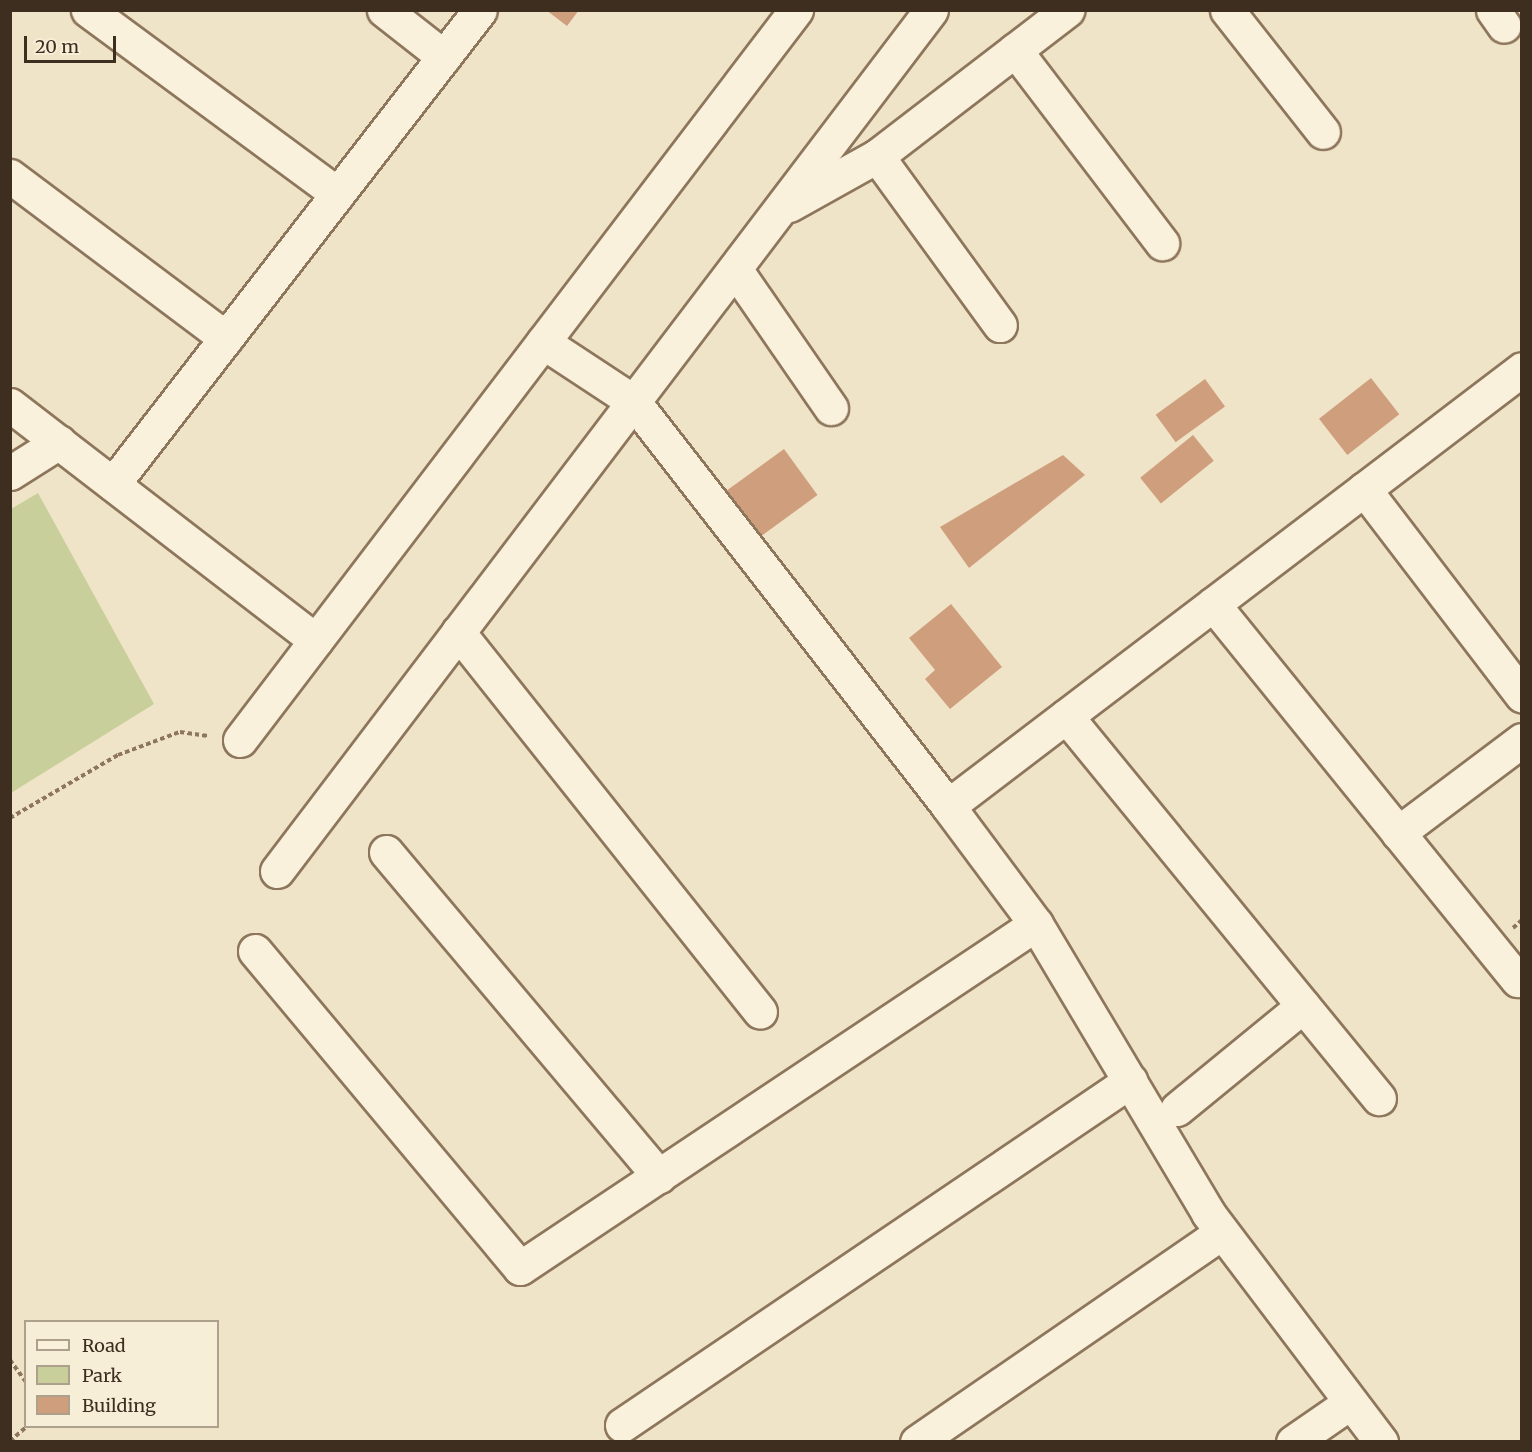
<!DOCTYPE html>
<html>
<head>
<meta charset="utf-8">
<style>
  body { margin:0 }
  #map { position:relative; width:1532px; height:1452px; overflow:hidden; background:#f0e4c8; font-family:Merriweather,serif }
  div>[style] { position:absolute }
  .green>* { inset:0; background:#c9cf9b }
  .building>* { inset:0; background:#cf9f7d; transform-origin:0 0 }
  .path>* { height:4px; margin-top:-2px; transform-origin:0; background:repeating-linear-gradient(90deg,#8d765c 0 4.5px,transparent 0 7.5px) }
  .roads { filter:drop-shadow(2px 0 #8d765c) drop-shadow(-2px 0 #8d765c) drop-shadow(0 2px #8d765c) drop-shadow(0 -2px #8d765c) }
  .minor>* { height:33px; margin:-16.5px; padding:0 16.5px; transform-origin:16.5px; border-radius:16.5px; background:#faf1dc }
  span { translate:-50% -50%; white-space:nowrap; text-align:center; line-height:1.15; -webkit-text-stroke:6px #f7eed8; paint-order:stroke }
  .frame { position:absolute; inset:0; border:12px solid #3d2e20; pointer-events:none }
  .legend { position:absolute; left:24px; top:1320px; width:195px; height:108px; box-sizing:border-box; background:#f7eed8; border:2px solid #ada18e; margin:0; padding:8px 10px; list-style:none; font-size:18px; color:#3d2e20 }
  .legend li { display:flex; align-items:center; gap:12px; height:30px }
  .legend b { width:30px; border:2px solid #ada18e }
  .scale { position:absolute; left:24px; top:36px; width:92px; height:27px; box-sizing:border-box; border:3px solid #3d2e20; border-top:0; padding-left:8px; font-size:18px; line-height:21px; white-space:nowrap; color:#3d2e20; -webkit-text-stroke:4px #f7eed8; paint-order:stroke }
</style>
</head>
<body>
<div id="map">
  <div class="green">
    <i style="clip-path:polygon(38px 493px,154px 704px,11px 793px,11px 509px)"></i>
  </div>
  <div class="building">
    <i style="clip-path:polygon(546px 10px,579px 10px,567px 26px)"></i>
    <i style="left:1371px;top:378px;width:46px;height:66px;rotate:52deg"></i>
    <i style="left:1205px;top:379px;width:34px;height:61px;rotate:54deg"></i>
    <i style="left:1193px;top:435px;width:33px;height:68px;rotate:51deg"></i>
    <i style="left:784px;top:449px;width:57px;height:78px;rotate:54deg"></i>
    <i style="clip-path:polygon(1063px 455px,1085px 475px,969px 568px,940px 527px)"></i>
    <i style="clip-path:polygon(951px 604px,1002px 667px,950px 709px,925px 679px,935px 670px,909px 638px)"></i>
  </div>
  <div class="path">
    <i style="left:1521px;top:813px;width:1px"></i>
    <i style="left:10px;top:818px;width:125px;rotate:-30.3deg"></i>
    <i style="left:118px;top:755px;width:66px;rotate:-20.4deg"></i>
    <i style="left:180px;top:732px;width:30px;rotate:8deg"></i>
    <i style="left:1513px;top:928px;width:12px;rotate:-42deg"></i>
    <i style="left:10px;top:1360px;width:27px;rotate:54deg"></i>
    <i style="left:10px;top:1441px;width:23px;rotate:-41deg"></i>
  </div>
  <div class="roads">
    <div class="minor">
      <i style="left:88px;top:10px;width:310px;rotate:36.4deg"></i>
      <i style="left:384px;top:10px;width:76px;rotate:38.1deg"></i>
      <i style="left:1227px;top:10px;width:155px;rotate:51.8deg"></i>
      <i style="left:1493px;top:10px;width:19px;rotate:55deg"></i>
      <i style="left:1015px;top:50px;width:243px;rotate:52.7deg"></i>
      <i style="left:877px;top:156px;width:209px;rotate:54deg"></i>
      <i style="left:10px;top:176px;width:270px;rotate:36.9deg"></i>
      <i style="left:789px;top:205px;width:101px;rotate:-29.1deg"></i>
      <i style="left:877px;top:156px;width:240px;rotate:-37.5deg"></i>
      <i style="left:735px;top:269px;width:169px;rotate:55.4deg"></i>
      <i style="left:543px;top:342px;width:109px;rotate:33.4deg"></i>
      <i style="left:634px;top:402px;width:512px;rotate:52.14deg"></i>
      <i style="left:948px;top:806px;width:147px;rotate:53.3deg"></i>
      <i style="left:1036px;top:924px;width:336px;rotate:59.2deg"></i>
      <i style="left:1208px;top:1213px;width:287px;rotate:52.9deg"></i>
      <i style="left:10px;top:405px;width:386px;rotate:37.6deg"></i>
      <i style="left:10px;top:473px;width:58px;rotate:-32.3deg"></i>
      <i style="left:113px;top:484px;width:599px;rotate:-52.25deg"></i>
      <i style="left:1364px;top:489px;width:260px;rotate:52.6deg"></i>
      <i style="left:1213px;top:604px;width:484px;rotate:51deg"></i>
      <i style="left:458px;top:632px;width:485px;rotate:51.5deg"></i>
      <i style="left:1066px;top:716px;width:494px;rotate:50.7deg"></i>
      <i style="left:240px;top:740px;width:918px;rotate:-52.71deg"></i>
      <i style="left:948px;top:806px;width:721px;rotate:-37.28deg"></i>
      <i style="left:1398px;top:833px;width:155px;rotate:-36.9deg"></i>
      <i style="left:386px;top:852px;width:424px;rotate:49.9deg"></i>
      <i style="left:277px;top:871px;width:1081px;rotate:-52.78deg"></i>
      <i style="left:255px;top:951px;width:413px;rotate:50.1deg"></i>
      <i style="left:520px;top:1268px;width:620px;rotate:-33.69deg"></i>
      <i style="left:1177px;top:1109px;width:163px;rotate:-39.3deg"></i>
      <i style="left:622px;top:1425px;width:614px;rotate:-34.1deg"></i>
      <i style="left:917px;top:1442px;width:370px;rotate:-34.5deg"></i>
      <i style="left:1293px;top:1442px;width:70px;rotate:-34.6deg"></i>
    </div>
  </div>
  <div class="frame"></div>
  <ul class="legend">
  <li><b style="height:8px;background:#faf1dc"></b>Road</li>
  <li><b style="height:16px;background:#c9cf9b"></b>Park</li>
  <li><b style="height:16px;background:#cf9f7d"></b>Building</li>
  </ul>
  <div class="scale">20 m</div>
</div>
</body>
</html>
